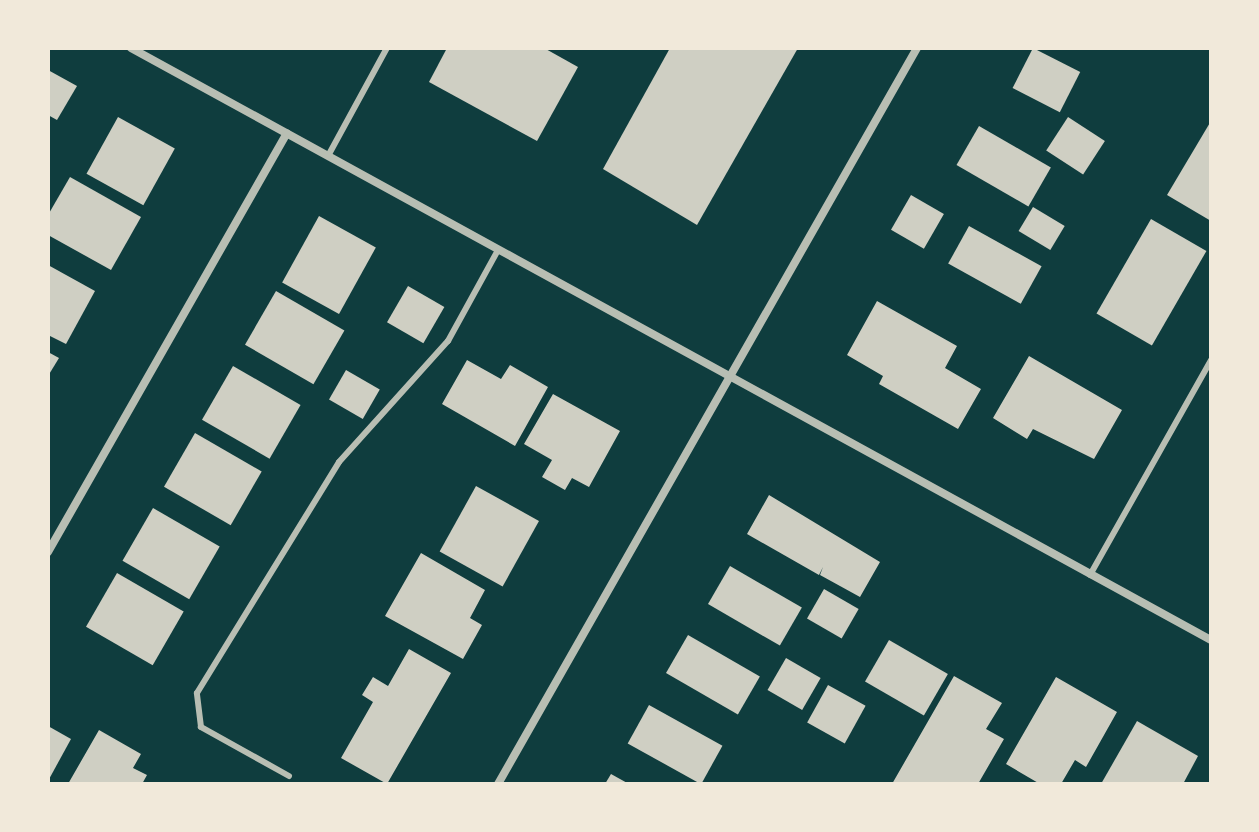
<!DOCTYPE html>
<html>
<head>
<meta charset="utf-8">
<style>
  body { margin:0 }
  #map { position:relative; width:1259px; height:832px; overflow:hidden; background:#0f3d3e; font-family:"Asap Condensed",sans-serif }
  div>[style] { position:absolute }
  .building>* { inset:0; background:#cfcfc3; transform-origin:0 0 }
  .service>* { height:6px; margin:-3px; padding:0 3px; transform-origin:3px; border-radius:3px; background:#b8beb3 }
  .minor>* { height:8px; margin:-4px; padding:0 4px; transform-origin:4px; border-radius:4px; background:#b8beb3 }
  span { translate:-50% -50%; white-space:nowrap; text-align:center; line-height:1.15; -webkit-text-stroke:7px #f1e9da; paint-order:stroke }
  .frame { position:absolute; inset:0; border:50px solid #f1e9da; pointer-events:none }
</style>
</head>
<body>
<div id="map">
  <div class="building">
    <i style="clip-path:polygon(447px 48px,544px 48px,578px 67px,537px 141px,429px 82px)"></i>
    <i style="clip-path:polygon(670px 48px,798px 48px,697px 225px,603px 169px)"></i>
    <i style="left:1033px;top:48px;width:53px;height:45px;rotate:27deg"></i>
    <i style="clip-path:polygon(48px 70px,77px 86px,57px 120px,48px 115px)"></i>
    <i style="left:118px;top:117px;width:65px;height:65px;rotate:29deg"></i>
    <i style="left:1068px;top:117px;width:44px;height:40px;rotate:33deg"></i>
    <i style="clip-path:polygon(1211px 121px,1211px 221px,1167px 195px)"></i>
    <i style="left:979px;top:126px;width:83px;height:45px;rotate:30deg"></i>
    <i style="clip-path:polygon(70px 177px,141px 217px,111px 270px,48px 235px,48px 215px)"></i>
    <i style="left:911px;top:195px;width:38px;height:40px;rotate:30deg"></i>
    <i style="left:1033px;top:207px;width:37px;height:28px;rotate:31deg"></i>
    <i style="left:319px;top:216px;width:65px;height:76px;rotate:29deg"></i>
    <i style="left:1151px;top:219px;width:64px;height:109px;rotate:30deg"></i>
    <i style="left:969px;top:226px;width:83px;height:43px;rotate:29deg"></i>
    <i style="clip-path:polygon(48px 265px,95px 291px,66px 344px,48px 335px)"></i>
    <i style="left:408px;top:286px;width:42px;height:42px;rotate:30deg"></i>
    <i style="left:276px;top:291px;width:79px;height:62px;rotate:30deg"></i>
    <i style="clip-path:polygon(877px 301px,957px 346px,945px 368px,981px 389px,958px 429px,879px 384px,883px 376px,847px 355px)"></i>
    <i style="clip-path:polygon(48px 352px,59px 358px,48px 376px)"></i>
    <i style="clip-path:polygon(1029px 356px,1122px 410px,1094px 459px,1033px 429px,1027px 439px,993px 418px)"></i>
    <i style="clip-path:polygon(467px 360px,501px 379px,510px 365px,548px 387px,515px 446px,442px 404px)"></i>
    <i style="left:233px;top:366px;width:78px;height:62px;rotate:30deg"></i>
    <i style="left:346px;top:370px;width:39px;height:34px;rotate:30deg"></i>
    <i style="clip-path:polygon(553px 394px,620px 431px,589px 487px,572px 478px,565px 490px,542px 477px,552px 460px,524px 444px)"></i>
    <i style="left:195px;top:433px;width:77px;height:62px;rotate:30deg"></i>
    <i style="left:476px;top:486px;width:72px;height:75px;rotate:29deg"></i>
    <i style="clip-path:polygon(769px 495px,880px 562px,860px 597px,820px 575px,823px 567px,819px 575px,747px 534px)"></i>
    <i style="left:153px;top:508px;width:77px;height:61px;rotate:30deg"></i>
    <i style="clip-path:polygon(421px 553px,485px 590px,470px 618px,482px 625px,463px 659px,385px 616px)"></i>
    <i style="left:730px;top:566px;width:83px;height:44px;rotate:30deg"></i>
    <i style="left:117px;top:573px;width:77px;height:62px;rotate:30deg"></i>
    <i style="left:824px;top:589px;width:40px;height:34px;rotate:30deg"></i>
    <i style="left:688px;top:635px;width:83px;height:44px;rotate:30deg"></i>
    <i style="left:889px;top:640px;width:68px;height:48px;rotate:30deg"></i>
    <i style="clip-path:polygon(409px 649px,451px 673px,387px 784px,341px 758px,373px 702px,362px 695px,373px 677px,388px 686px)"></i>
    <i style="left:786px;top:658px;width:40px;height:37px;rotate:30deg"></i>
    <i style="clip-path:polygon(954px 676px,1002px 703px,986px 729px,1004px 739px,978px 784px,892px 784px)"></i>
    <i style="clip-path:polygon(1056px 677px,1117px 712px,1086px 767px,1075px 760px,1061px 784px,1040px 784px,1006px 764px)"></i>
    <i style="left:828px;top:685px;width:43px;height:43px;rotate:29deg"></i>
    <i style="left:649px;top:705px;width:84px;height:44px;rotate:29deg"></i>
    <i style="clip-path:polygon(1137px 721px,1198px 756px,1183px 784px,1101px 784px)"></i>
    <i style="clip-path:polygon(48px 726px,71px 739px,48px 781px)"></i>
    <i style="clip-path:polygon(99px 730px,141px 754px,133px 768px,147px 775px,142px 784px,68px 784px)"></i>
    <i style="clip-path:polygon(611px 774px,629px 784px,605px 784px)"></i>
  </div>
  <div class="service">
    <i style="left:328px;top:156px;width:123px;rotate:-61.4deg"></i>
    <i style="left:1090px;top:575px;width:247px;rotate:-60.6deg"></i>
    <i style="left:289px;top:776px;width:101px;rotate:-150.9deg"></i>
    <i style="left:201px;top:727px;width:34px;rotate:-97deg"></i>
    <i style="left:197px;top:693px;width:271px;rotate:-58.4deg"></i>
    <i style="left:339px;top:462px;width:163px;rotate:-48deg"></i>
    <i style="left:448px;top:341px;width:104px;rotate:-61.2deg"></i>
  </div>
  <div class="minor">
    <i style="left:131px;top:48px;width:1232px;rotate:28.73deg"></i>
    <i style="left:48px;top:552px;width:482px;rotate:-60.3deg"></i>
    <i style="left:498px;top:784px;width:847px;rotate:-60.35deg"></i>
  </div>
  <div class="frame"></div>
</div>
</body>
</html>
